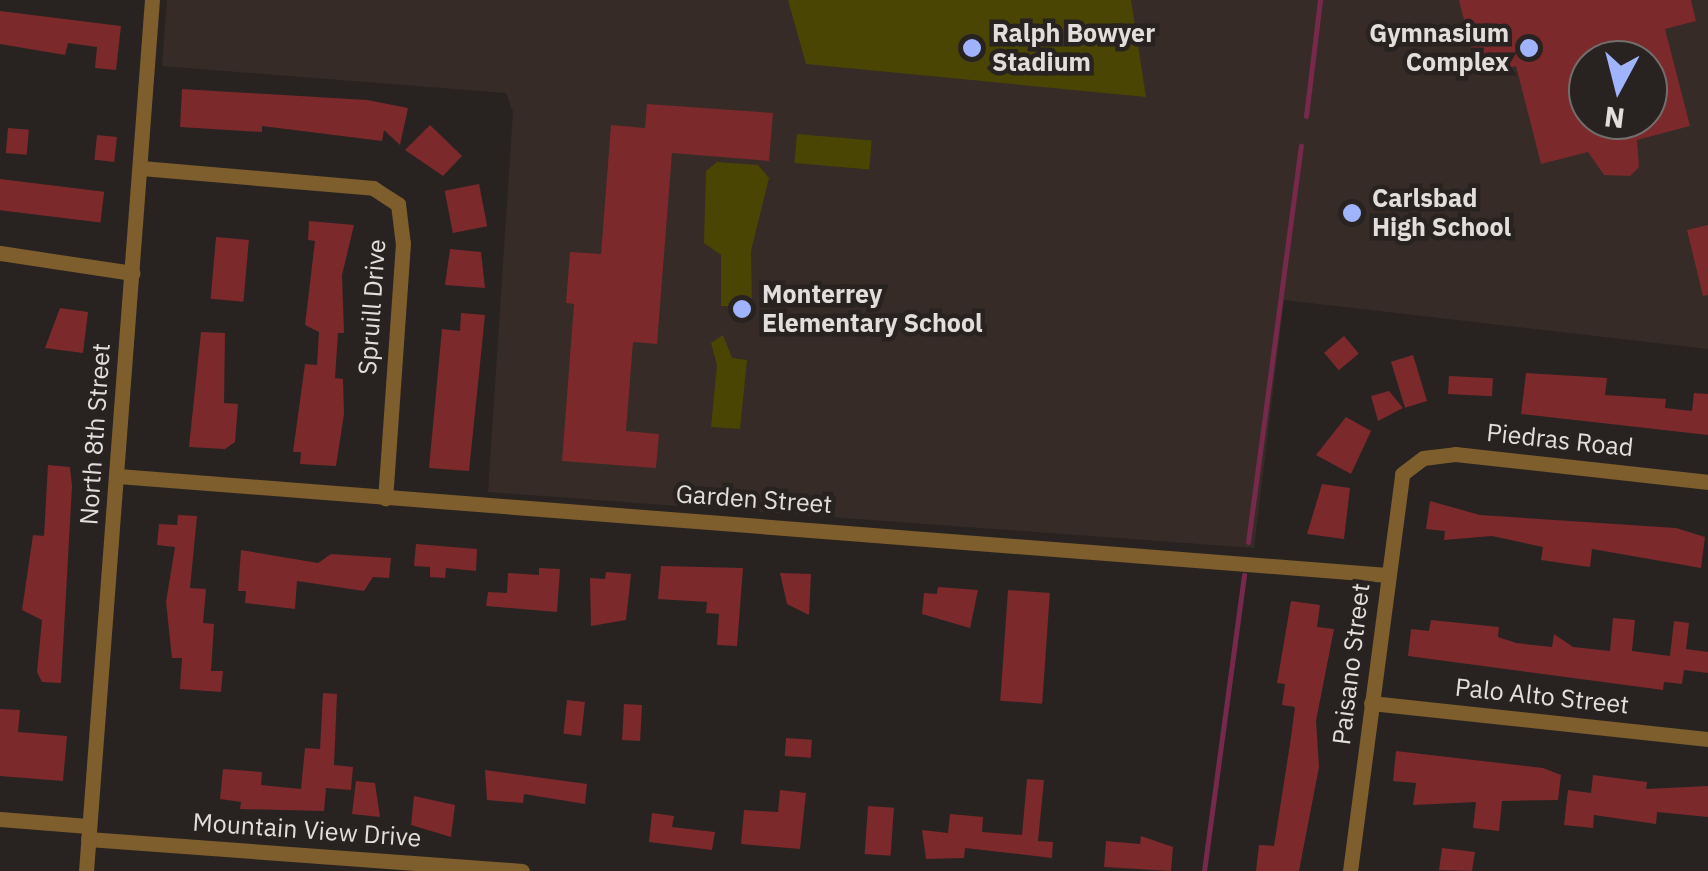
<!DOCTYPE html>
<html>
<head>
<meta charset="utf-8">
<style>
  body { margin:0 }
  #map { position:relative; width:1708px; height:871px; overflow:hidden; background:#282321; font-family:"IBM Plex Sans",sans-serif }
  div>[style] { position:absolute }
  .built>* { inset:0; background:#362b26 }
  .green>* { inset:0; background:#4a4502; transform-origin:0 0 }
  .stream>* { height:5px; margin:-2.5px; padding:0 2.5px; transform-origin:2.5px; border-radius:2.5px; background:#77294c }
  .building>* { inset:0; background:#7b292b; transform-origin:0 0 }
  .minor>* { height:15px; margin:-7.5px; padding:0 7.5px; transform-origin:7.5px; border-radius:7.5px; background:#7d5e2c }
  .dots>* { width:28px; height:28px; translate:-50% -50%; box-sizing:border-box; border:5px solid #282321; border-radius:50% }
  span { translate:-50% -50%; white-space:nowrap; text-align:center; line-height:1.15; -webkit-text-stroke:9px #282321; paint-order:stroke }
  .poi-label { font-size:25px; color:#e1dedc; font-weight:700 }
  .left { translate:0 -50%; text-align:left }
  .right { translate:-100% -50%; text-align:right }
  .street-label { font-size:25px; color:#e1dedc }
  .north { position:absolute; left:1568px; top:40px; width:100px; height:100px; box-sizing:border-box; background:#282321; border:2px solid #726e6c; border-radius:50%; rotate:187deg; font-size:28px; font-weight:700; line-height:40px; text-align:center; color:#e1dedc }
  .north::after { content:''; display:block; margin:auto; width:35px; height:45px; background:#a0b3fd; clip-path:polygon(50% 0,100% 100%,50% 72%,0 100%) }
</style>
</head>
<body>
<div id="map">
  <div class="built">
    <i style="clip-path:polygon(evenodd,167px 0,1708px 0,1708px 349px,1284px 300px,1254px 548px,488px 492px,513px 112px,506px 93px,162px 66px,167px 0,1588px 60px,1648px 60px,1648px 120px,1588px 120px,1588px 60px)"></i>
  </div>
  <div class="green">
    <i style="clip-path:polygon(788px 0,1131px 0,1146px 97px,806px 64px)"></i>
    <i style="left:797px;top:134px;width:75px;height:29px;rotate:5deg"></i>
    <i style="clip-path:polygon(717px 162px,758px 165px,769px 178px,751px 251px,752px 306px,721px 306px,721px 255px,704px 243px,706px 171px)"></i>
    <i style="clip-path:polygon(723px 335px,732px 358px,747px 360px,740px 429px,711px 427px,717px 365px,711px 343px)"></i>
  </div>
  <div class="stream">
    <i style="left:1306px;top:116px;width:117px;rotate:-83.1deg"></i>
    <i style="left:1248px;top:542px;width:400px;rotate:-82.4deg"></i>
    <i style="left:1204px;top:871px;width:299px;rotate:-82.3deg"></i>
  </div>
  <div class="building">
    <i style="clip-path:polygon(evenodd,1459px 0,1691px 0,1696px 21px,1665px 29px,1690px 126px,1637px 140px,1639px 167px,1630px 176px,1604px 175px,1588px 152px,1541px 164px,1516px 66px,1478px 76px,1459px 0,1588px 60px,1648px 60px,1648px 120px,1588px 120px,1588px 60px)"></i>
    <i style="clip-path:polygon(0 11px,121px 26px,116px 70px,95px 68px,97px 47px,68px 43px,65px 55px,0 44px)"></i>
    <i style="clip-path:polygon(182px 89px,367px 100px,408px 108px,400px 145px,384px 130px,382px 141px,262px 126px,262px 132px,180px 127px)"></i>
    <i style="clip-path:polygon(647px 104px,773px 113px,769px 161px,672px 153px,657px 344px,633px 342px,626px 431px,659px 434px,656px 468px,562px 461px,574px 304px,566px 303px,570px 252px,601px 254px,611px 125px,645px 128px)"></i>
    <i style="clip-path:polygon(430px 125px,462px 156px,443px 176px,405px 150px)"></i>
    <i style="left:8px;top:128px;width:21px;height:25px;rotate:5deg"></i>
    <i style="left:97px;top:135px;width:20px;height:25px;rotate:6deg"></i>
    <i style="left:0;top:179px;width:105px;height:31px;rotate:7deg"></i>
    <i style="left:479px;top:184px;width:43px;height:35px;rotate:79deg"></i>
    <i style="clip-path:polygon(309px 221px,354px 225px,342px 275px,344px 333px,338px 333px,335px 378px,343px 379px,344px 414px,336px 466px,300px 464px,301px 452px,293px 452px,305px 364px,317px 365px,319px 332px,305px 325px,315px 241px,308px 240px)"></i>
    <i style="clip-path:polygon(1708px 225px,1708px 295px,1703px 296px,1687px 230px)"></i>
    <i style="left:216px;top:237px;width:33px;height:62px;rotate:5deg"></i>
    <i style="clip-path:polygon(450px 249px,481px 252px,485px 288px,445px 285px)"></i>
    <i style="clip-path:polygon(60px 308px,88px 312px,83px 353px,45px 348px)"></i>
    <i style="clip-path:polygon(461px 313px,485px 315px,469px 471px,429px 468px,442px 329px,460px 331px)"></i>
    <i style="clip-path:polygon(201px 332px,225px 333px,224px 403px,238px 404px,235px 442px,225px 449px,189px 447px)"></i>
    <i style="left:1344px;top:336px;width:23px;height:26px;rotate:50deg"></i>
    <i style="left:1413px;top:355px;width:48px;height:23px;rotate:73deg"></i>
    <i style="clip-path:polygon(1526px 373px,1607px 378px,1605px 395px,1666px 399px,1665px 408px,1692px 411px,1694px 393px,1708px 394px,1708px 435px,1521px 414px)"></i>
    <i style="left:1449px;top:376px;width:44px;height:18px;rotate:3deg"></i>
    <i style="clip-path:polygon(1389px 391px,1403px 408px,1378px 421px,1371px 396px)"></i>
    <i style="clip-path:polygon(1346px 417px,1371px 431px,1351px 474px,1316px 455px)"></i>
    <i style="clip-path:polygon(48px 465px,70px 467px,72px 486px,61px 683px,42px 682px,37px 672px,42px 620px,22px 610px,33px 535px,44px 536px)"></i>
    <i style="clip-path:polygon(1322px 484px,1350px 488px,1344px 539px,1307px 534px)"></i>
    <i style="clip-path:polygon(1430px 501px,1480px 515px,1676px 528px,1705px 537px,1701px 568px,1592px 549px,1590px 567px,1575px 565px,1541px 560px,1543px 547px,1492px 536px,1444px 540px,1445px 531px,1426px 529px)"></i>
    <i style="clip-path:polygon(178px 515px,197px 516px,190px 588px,206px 589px,203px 623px,214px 624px,211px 671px,223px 671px,221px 692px,180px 689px,182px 658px,172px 658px,166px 602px,175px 547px,157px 545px,159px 524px,177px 525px)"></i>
    <i style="clip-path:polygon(416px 544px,477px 549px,476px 571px,446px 568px,445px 578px,430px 577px,430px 567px,414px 566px)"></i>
    <i style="clip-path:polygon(241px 550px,318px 563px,331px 554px,391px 558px,389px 578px,373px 577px,364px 591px,297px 581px,295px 609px,245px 603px,246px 591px,238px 591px)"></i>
    <i style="clip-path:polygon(661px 566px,743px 568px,737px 646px,717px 645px,719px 614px,706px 613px,707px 602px,658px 599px)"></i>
    <i style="clip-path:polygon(539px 568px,560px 569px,557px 612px,486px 606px,488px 592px,507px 593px,508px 573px,539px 575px)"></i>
    <i style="clip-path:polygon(606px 572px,631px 574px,626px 620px,591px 626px,590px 578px,605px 579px)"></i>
    <i style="clip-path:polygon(780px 573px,811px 574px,809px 615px,787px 604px)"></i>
    <i style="clip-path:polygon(938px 587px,978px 590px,970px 628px,922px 614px,924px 593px,937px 594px)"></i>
    <i style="left:1008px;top:590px;width:42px;height:111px;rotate:4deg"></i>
    <i style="clip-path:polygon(1291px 601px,1320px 605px,1317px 627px,1334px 629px,1316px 721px,1319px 767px,1299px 871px,1256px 871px,1259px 845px,1274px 846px,1290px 744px,1295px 707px,1282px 705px,1285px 684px,1277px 683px)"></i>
    <i style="clip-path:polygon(1613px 618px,1635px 620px,1632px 651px,1670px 656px,1674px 621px,1689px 623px,1686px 649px,1708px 652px,1708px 673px,1684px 670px,1682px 684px,1664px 682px,1663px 690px,1408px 656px,1411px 629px,1429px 631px,1431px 620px,1499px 627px,1498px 637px,1516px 643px,1552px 647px,1554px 634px,1573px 647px,1610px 651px)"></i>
    <i style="clip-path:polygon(323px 693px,337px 694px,334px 765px,353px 767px,351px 790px,326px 788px,324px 811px,240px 809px,241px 802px,220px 799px,223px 769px,262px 772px,261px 785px,301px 789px,305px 748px,320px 749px)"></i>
    <i style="left:567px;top:700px;width:18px;height:34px;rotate:6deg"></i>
    <i style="left:624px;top:704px;width:18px;height:36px;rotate:3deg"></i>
    <i style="clip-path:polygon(0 709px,20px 710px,18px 732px,67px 736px,63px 781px,0 776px)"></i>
    <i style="left:786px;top:738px;width:26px;height:18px;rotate:4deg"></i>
    <i style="clip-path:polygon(1396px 751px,1543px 768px,1561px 775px,1558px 800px,1502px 801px,1499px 831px,1473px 828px,1476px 802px,1413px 805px,1416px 783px,1393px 781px)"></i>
    <i style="clip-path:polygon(485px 770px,587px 784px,585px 804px,524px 794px,523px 803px,487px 800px)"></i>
    <i style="clip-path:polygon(1593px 775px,1647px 782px,1646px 789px,1708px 786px,1708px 817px,1657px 812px,1656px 824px,1594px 815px,1593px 828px,1564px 825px,1568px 790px,1591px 793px)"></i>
    <i style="clip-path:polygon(1027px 779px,1044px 780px,1038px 841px,1053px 842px,1052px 858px,965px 848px,964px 858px,926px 859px,922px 830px,948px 833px,950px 814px,983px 817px,982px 832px,1022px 835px)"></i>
    <i style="clip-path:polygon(356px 781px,375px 783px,380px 817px,352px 814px)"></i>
    <i style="clip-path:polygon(780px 790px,806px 793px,800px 849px,741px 844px,744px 810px,778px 812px)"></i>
    <i style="clip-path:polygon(414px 796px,455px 805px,451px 837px,411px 825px)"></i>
    <i style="left:868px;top:806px;width:26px;height:48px;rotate:4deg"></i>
    <i style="clip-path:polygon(652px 813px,674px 816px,672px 827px,715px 832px,712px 850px,649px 842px)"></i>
    <i style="clip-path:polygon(1141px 836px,1173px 847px,1171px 871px,1104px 867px,1106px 841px,1140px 844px)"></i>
    <i style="clip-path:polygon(1442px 848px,1475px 852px,1472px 871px,1439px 870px)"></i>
  </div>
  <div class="minor">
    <i style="left:141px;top:168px;width:233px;rotate:4.9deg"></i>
    <i style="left:373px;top:188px;width:30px;rotate:33deg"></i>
    <i style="left:398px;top:204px;width:39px;rotate:83deg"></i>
    <i style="left:403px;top:243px;width:256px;rotate:94deg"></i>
    <i style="left:0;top:253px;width:134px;rotate:8.6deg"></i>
    <i style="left:118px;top:476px;width:1273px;rotate:4.46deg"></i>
    <i style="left:1371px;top:703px;width:339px;rotate:6.1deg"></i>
    <i style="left:0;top:819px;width:88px;rotate:4.5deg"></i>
    <i style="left:88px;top:839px;width:435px;rotate:4.2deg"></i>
    <i style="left:86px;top:871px;width:873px;rotate:-85.67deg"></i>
    <i style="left:1350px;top:871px;width:400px;rotate:-82.5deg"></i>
    <i style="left:1402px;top:474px;width:26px;rotate:-37deg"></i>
    <i style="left:1423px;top:458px;width:32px;rotate:-7deg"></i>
    <i style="left:1455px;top:454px;width:255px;rotate:6.3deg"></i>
  </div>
  <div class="dots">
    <i style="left:972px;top:48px;background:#a0b3fd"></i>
    <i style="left:1529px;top:48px;background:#a0b3fd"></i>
    <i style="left:1352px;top:213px;background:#a0b3fd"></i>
    <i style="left:742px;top:309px;background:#a0b3fd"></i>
  </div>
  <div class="poi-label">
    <span class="left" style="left:992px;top:48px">Ralph Bowyer<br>Stadium</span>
    <span class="right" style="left:1509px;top:48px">Gymnasium<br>Complex</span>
    <span class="left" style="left:1372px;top:213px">Carlsbad<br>High School</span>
    <span class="left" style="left:762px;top:309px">Monterrey<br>Elementary School</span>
  </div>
  <div class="street-label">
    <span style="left:372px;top:307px;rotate:-86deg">Spruill Drive</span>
    <span style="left:95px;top:434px;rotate:-86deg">North 8th Street</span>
    <span style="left:1560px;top:440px;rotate:6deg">Piedras Road</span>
    <span style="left:754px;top:499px;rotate:4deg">Garden Street</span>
    <span style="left:1351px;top:664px;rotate:-83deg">Paisano Street</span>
    <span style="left:1542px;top:696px;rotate:6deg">Palo Alto Street</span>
    <span style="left:307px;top:830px;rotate:4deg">Mountain View Drive</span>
  </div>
  <div class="north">N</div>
</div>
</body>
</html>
